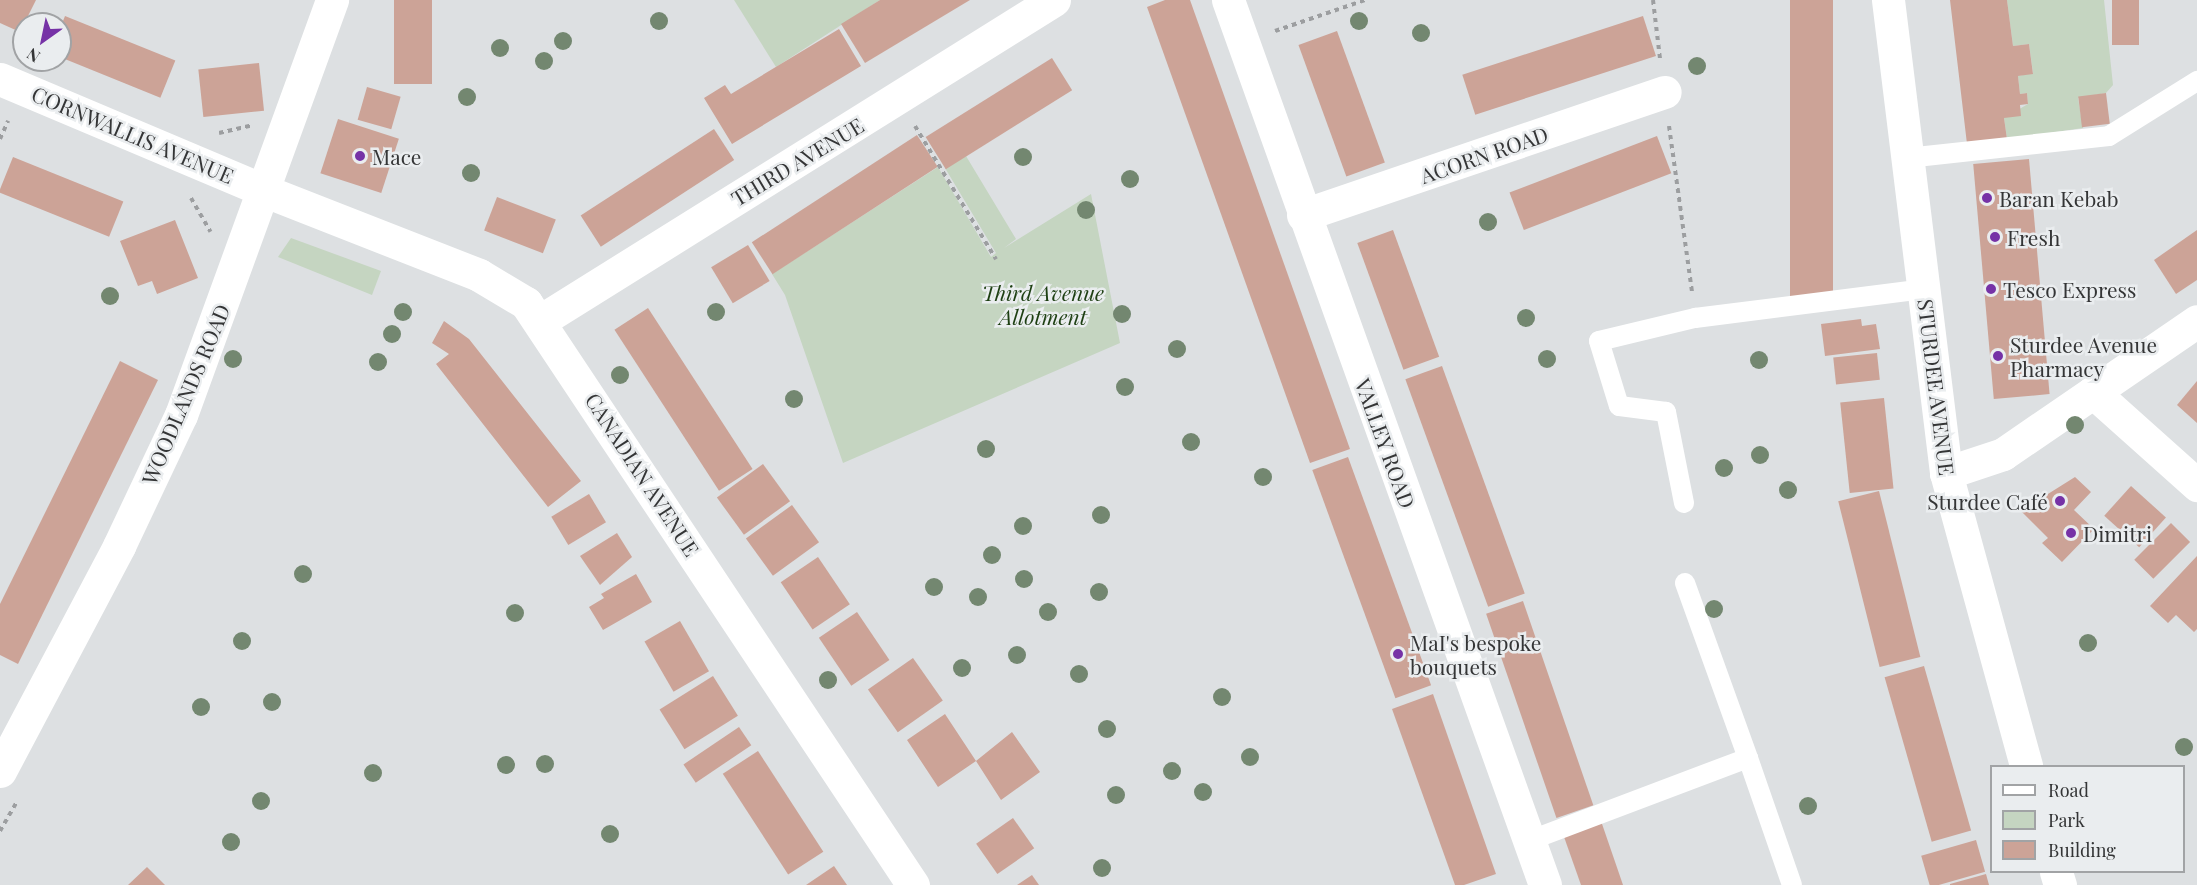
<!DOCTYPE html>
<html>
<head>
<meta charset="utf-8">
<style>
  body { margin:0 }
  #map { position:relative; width:2197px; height:885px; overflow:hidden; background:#dde0e2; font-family:"Playfair Display",serif }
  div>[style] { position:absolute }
  .green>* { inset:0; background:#c5d5c1 }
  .building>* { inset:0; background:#cca397; transform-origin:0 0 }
  .path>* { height:4px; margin-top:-2px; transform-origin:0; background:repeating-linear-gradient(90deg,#9c9ea0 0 4.5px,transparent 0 9px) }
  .service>* { height:20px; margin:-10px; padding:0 10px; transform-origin:10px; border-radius:10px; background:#fff }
  .minor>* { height:33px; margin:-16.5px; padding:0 16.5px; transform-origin:16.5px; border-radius:16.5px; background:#fff }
  .tertiary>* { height:33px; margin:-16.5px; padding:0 16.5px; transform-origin:16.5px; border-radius:16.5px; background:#fff }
  .trees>* { width:18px; height:18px; margin:-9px; border-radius:50%; background:#738770 }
  .dots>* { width:16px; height:16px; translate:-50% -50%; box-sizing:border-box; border:3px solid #eaedef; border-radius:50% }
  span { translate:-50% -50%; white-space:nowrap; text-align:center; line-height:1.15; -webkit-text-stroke:5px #eaedef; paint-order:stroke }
  .street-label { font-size:21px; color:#343536 }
  .poi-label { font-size:21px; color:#343536 }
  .left { translate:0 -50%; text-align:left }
  .right { translate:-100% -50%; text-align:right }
  .park-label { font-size:21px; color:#1d3f12; font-style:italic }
  .legend { position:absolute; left:1990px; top:765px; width:195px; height:108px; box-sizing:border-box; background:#eaedef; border:2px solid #a1a3a5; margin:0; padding:8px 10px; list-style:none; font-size:18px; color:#343536 }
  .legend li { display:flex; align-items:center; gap:12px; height:30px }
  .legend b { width:30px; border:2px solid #a1a3a5 }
  .north { position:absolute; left:12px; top:12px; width:60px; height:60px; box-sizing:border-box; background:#eaedef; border:2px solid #a1a3a5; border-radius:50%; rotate:213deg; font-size:16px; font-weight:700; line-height:24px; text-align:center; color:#343536 }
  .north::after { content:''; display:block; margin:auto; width:21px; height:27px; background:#7632a6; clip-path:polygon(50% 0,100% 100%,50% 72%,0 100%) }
</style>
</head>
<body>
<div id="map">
  <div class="green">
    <i style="clip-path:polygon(734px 0,880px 0,776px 67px)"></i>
    <i style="clip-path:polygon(2007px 0,2104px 0,2113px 85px,2106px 93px,2078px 98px,2083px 128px,2007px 139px,2004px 118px,2028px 104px,2027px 93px,2020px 94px,2018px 76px,2033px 73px,2029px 44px,2013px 46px)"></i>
    <i style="clip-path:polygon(966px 156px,1016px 239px,1004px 248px,1091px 194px,1120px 343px,843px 463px,785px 295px,772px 274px,938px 167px,991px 257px,996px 253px,945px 168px)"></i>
    <i style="clip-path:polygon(291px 238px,381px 271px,372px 295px,278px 257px)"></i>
  </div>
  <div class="building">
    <i style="clip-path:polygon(0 0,36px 0,20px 32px,0 23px)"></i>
    <i style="left:394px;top:0;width:38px;height:84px"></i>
    <i style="clip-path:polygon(880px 0,970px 0,865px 63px,841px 24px)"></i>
    <i style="clip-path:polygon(1165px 0,1190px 0,1350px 449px,1310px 463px,1147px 7px)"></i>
    <i style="left:1790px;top:0;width:43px;height:301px"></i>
    <i style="clip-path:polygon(1950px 0,2007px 0,2013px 46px,2029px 44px,2033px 74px,2018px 76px,2020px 94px,2027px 93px,2028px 104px,2020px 105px,2021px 116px,2004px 118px,2007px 139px,1967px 144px)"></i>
    <i style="left:2112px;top:0;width:27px;height:45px"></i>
    <i style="left:65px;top:16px;width:119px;height:40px;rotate:22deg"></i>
    <i style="left:1643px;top:16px;width:42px;height:190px;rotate:72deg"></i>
    <i style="clip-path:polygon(839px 29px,861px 66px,732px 144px,704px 98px,725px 85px,731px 94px)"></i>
    <i style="left:1337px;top:31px;width:140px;height:41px;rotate:70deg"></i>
    <i style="left:1052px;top:58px;width:38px;height:149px;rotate:58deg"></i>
    <i style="left:259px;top:63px;width:48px;height:61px;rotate:84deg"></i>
    <i style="left:367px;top:87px;width:35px;height:34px;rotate:16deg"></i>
    <i style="left:2106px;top:93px;width:31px;height:28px;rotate:83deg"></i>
    <i style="left:338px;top:119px;width:64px;height:57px;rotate:18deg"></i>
    <i style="left:714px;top:129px;width:37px;height:159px;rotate:57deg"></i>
    <i style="left:917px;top:135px;width:38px;height:197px;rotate:57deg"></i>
    <i style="left:1657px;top:136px;width:40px;height:158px;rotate:69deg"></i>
    <i style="left:13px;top:157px;width:119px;height:38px;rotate:22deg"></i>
    <i style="left:2029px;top:159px;width:236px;height:56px;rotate:85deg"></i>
    <i style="left:497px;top:197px;width:63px;height:36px;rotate:21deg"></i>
    <i style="clip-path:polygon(175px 220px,198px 278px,157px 294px,152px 281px,138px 286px,120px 241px)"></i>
    <i style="left:1393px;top:230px;width:135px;height:38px;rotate:70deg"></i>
    <i style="clip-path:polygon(2197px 230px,2197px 280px,2176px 294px,2154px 260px)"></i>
    <i style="left:748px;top:245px;width:42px;height:43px;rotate:59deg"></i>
    <i style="left:648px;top:308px;width:192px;height:40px;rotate:57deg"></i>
    <i style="clip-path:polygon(1861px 319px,1862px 326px,1876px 324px,1880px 349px,1825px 356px,1821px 324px)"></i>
    <i style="clip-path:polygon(444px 321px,469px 339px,581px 481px,548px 507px,436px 364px,449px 354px,432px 343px)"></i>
    <i style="left:1877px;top:353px;width:27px;height:44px;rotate:84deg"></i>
    <i style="clip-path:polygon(120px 361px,158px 380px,18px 664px,0 655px,0 604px)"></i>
    <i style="left:1442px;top:366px;width:242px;height:39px;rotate:70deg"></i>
    <i style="clip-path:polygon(2197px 381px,2197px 423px,2177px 405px)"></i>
    <i style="left:1884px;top:398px;width:91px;height:44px;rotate:84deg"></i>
    <i style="left:1348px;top:457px;width:243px;height:38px;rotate:70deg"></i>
    <i style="left:763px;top:464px;width:46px;height:57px;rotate:54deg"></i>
    <i style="clip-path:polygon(2075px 477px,2091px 492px,2074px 510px,2094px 529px,2062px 562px,2042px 543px,2048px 538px,2021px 511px)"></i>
    <i style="left:2131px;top:486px;width:47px;height:40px;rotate:42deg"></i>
    <i style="left:1879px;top:491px;width:171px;height:42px;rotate:76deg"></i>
    <i style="left:589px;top:494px;width:33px;height:44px;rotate:59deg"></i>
    <i style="left:792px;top:505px;width:46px;height:57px;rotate:54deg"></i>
    <i style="left:2171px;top:523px;width:27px;height:52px;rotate:45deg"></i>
    <i style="clip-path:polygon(617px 533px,632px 557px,600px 585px,580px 556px)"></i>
    <i style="clip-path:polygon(2197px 556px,2197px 629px,2194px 632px,2176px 615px,2168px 623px,2150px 606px)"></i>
    <i style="left:818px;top:557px;width:57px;height:45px;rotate:56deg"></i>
    <i style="clip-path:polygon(636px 574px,652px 602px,603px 630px,589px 607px,604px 598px,601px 594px)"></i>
    <i style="left:1523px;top:601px;width:216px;height:39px;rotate:71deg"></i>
    <i style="left:857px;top:612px;width:58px;height:46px;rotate:56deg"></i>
    <i style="left:680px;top:621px;width:58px;height:41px;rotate:60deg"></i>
    <i style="left:913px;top:658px;width:52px;height:55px;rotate:55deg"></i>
    <i style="left:1924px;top:666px;width:171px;height:41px;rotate:74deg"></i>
    <i style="left:713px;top:676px;width:47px;height:63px;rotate:58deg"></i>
    <i style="clip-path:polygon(1433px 694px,1496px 874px,1464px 885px,1455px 885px,1392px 709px)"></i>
    <i style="clip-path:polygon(945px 714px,976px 761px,1012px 732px,1040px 772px,1001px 800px,976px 761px,938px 787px,907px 740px)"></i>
    <i style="left:739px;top:727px;width:22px;height:67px;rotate:56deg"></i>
    <i style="left:758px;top:751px;width:120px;height:42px;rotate:57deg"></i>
    <i style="left:1013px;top:818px;width:37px;height:45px;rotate:55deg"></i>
    <i style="clip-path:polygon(1601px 821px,1623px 885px,1581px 885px,1563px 834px)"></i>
    <i style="left:1976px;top:840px;width:33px;height:57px;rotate:74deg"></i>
    <i style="clip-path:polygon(834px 866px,847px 885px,806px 885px)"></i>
    <i style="clip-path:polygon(147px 867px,165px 885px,128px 885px)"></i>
    <i style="clip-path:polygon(1986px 874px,1989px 885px,1950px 885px,1950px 884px)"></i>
    <i style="clip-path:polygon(1032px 875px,1039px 885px,1017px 885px)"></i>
  </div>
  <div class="path">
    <i style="left:1653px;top:0;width:59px;rotate:83.2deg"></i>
    <i style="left:1275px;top:31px;width:95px;rotate:-19deg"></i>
    <i style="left:915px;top:126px;width:156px;rotate:58.7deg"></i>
    <i style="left:1669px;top:126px;width:167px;rotate:82.1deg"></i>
    <i style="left:219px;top:133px;width:32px;rotate:-13deg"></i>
    <i style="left:0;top:139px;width:20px;rotate:-66deg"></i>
    <i style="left:191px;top:198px;width:39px;rotate:60deg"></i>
    <i style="left:0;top:831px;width:34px;rotate:-60deg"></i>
  </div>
  <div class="service">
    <i style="left:1907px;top:158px;width:203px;rotate:-6.2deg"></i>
    <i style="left:2109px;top:136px;width:104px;rotate:-32deg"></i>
    <i style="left:1684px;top:503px;width:93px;rotate:-101.2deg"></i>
    <i style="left:1666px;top:412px;width:47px;rotate:-172.7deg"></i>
    <i style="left:1619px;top:406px;width:68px;rotate:-107.1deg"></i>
    <i style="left:1599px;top:341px;width:99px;rotate:-13.5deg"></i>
    <i style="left:1695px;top:318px;width:232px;rotate:-7.2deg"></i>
    <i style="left:1685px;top:583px;width:186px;rotate:70.2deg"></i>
    <i style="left:1531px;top:840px;width:232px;rotate:-20.7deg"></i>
    <i style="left:1748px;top:758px;width:134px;rotate:70.9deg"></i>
  </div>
  <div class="minor">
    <i style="left:1228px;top:0;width:940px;rotate:70.29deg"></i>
    <i style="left:265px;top:191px;width:230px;rotate:21.4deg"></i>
    <i style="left:479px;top:275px;width:55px;rotate:30.8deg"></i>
    <i style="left:526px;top:303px;width:699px;rotate:56.38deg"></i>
    <i style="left:1303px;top:215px;width:382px;rotate:-18.8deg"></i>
    <i style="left:540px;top:321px;width:606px;rotate:-31.99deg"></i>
    <i style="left:2093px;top:392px;width:140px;rotate:41.8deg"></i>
    <i style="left:1946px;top:473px;width:60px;rotate:-18.4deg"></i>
    <i style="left:2003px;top:454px;width:235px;rotate:-34.4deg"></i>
  </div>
  <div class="tertiary">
    <i style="left:1888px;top:0;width:477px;rotate:83deg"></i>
    <i style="left:1946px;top:473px;width:304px;rotate:74.7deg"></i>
    <i style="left:0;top:79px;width:288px;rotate:22.9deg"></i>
    <i style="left:0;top:771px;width:255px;rotate:-62.1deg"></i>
    <i style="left:119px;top:546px;width:145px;rotate:-64.7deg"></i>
    <i style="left:181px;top:415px;width:442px;rotate:-70deg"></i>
    <i style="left:2056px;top:872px;width:14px;rotate:73deg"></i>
  </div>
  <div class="trees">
    <i style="left:659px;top:21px"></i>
    <i style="left:1359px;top:21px"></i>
    <i style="left:1421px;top:33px"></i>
    <i style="left:563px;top:41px"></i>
    <i style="left:500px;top:48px"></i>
    <i style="left:544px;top:61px"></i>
    <i style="left:1697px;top:66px"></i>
    <i style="left:467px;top:97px"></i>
    <i style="left:1023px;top:157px"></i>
    <i style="left:471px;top:173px"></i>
    <i style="left:1130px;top:179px"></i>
    <i style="left:1086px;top:210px"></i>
    <i style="left:1488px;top:222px"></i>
    <i style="left:110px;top:296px"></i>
    <i style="left:403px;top:312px"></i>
    <i style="left:716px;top:312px"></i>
    <i style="left:1122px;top:314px"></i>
    <i style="left:1526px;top:318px"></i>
    <i style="left:392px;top:334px"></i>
    <i style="left:1177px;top:349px"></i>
    <i style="left:233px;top:359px"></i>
    <i style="left:1547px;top:359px"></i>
    <i style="left:1759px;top:360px"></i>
    <i style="left:378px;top:362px"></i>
    <i style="left:620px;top:375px"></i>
    <i style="left:1125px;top:387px"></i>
    <i style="left:794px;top:399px"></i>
    <i style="left:2075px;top:425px"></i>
    <i style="left:1191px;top:442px"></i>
    <i style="left:986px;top:449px"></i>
    <i style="left:1760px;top:455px"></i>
    <i style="left:1724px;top:468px"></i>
    <i style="left:1263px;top:477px"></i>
    <i style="left:1788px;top:490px"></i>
    <i style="left:1101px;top:515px"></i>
    <i style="left:1023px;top:526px"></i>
    <i style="left:992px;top:555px"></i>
    <i style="left:303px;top:574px"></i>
    <i style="left:1024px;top:579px"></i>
    <i style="left:934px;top:587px"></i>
    <i style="left:1099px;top:592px"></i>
    <i style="left:978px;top:597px"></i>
    <i style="left:1714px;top:609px"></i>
    <i style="left:1048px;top:612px"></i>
    <i style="left:515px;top:613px"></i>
    <i style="left:242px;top:641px"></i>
    <i style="left:2088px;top:643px"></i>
    <i style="left:1017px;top:655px"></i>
    <i style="left:962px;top:668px"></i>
    <i style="left:1079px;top:674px"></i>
    <i style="left:828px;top:680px"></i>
    <i style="left:1222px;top:697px"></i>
    <i style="left:272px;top:702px"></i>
    <i style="left:201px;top:707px"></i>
    <i style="left:1107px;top:729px"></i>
    <i style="left:2184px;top:747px"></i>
    <i style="left:1250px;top:757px"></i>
    <i style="left:545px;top:764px"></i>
    <i style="left:506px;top:765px"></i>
    <i style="left:1172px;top:771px"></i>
    <i style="left:373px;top:773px"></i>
    <i style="left:1203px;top:792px"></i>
    <i style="left:1116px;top:795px"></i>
    <i style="left:261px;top:801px"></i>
    <i style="left:1808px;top:806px"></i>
    <i style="left:610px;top:834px"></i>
    <i style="left:231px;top:842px"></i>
    <i style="left:1102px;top:868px"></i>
  </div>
  <div class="dots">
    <i style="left:360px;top:156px;background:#7632a6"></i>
    <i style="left:1987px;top:198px;background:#7632a6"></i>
    <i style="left:1995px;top:237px;background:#7632a6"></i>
    <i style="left:1991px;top:289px;background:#7632a6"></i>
    <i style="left:1998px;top:356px;background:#7632a6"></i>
    <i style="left:2060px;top:501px;background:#7632a6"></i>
    <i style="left:2071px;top:533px;background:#7632a6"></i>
    <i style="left:1398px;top:654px;background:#7632a6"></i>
  </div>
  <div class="street-label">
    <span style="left:133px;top:134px;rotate:23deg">CORNWALLIS AVENUE</span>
    <span style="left:1484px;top:154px;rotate:-19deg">ACORN ROAD</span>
    <span style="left:797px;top:161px;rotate:-31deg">THIRD AVENUE</span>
    <span style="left:1937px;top:387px;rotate:83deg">STURDEE AVENUE</span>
    <span style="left:185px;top:394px;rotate:-67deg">WOODLANDS ROAD</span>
    <span style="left:1386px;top:443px;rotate:70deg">VALLEY ROAD</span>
    <span style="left:643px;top:474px;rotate:57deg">CANADIAN AVENUE</span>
  </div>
  <div class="poi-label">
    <span class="left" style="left:372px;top:156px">Mace</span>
    <span class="left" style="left:1999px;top:198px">Baran Kebab</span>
    <span class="left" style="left:2007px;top:237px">Fresh</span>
    <span class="left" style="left:2003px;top:289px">Tesco Express</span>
    <span class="left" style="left:2010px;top:356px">Sturdee Avenue<br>Pharmacy</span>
    <span class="right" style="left:2048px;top:501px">Sturdee Café</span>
    <span class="left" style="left:2083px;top:533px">Dimitri</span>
    <span class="left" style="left:1410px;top:654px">MaI's bespoke<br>bouquets</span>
  </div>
  <div class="park-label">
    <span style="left:1043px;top:304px">Third Avenue<br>Allotment</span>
  </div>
  <ul class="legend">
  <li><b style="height:8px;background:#fff"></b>Road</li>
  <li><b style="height:16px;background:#c5d5c1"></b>Park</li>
  <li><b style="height:16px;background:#cca397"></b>Building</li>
  </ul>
  <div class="north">N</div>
</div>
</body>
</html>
